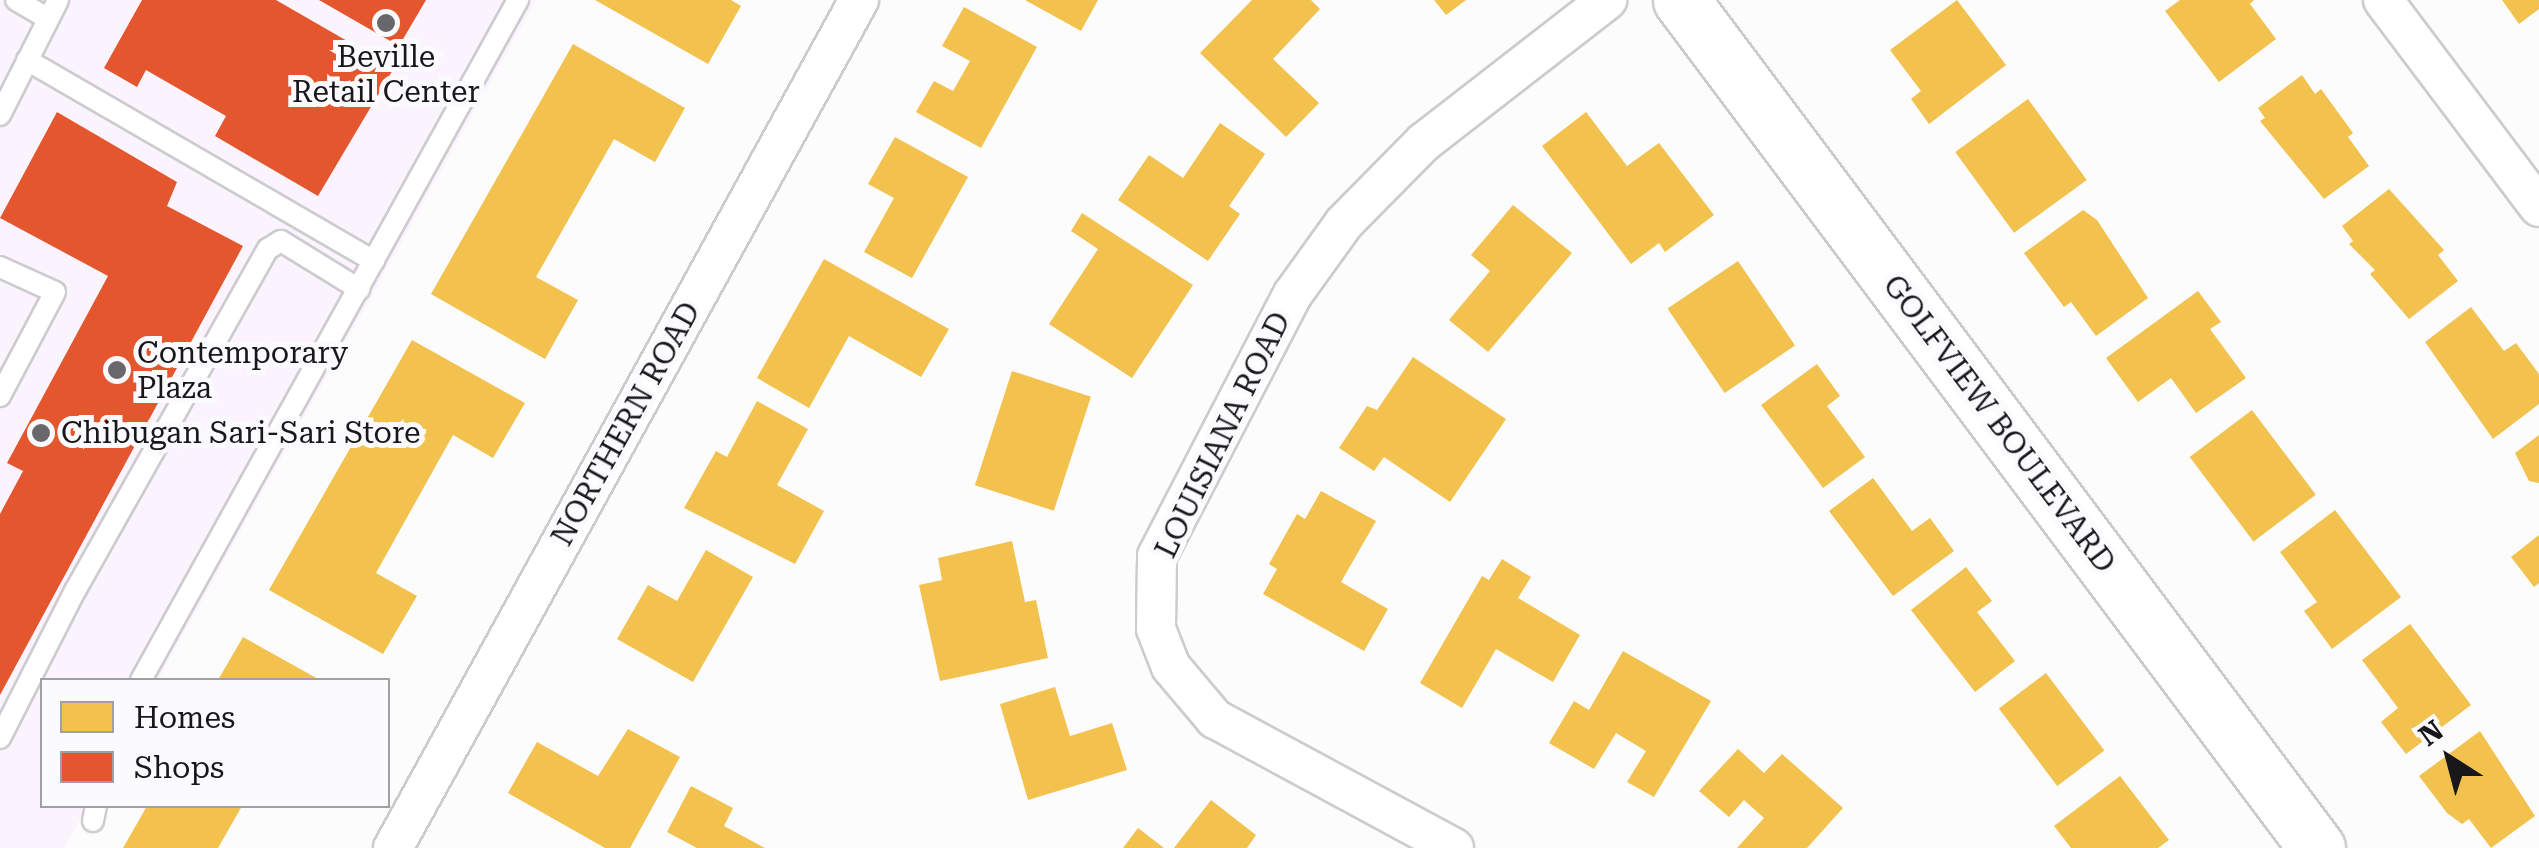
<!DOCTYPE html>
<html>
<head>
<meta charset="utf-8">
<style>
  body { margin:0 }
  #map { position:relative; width:2539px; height:848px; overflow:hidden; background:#fcfcfd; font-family:"Roboto Serif",serif }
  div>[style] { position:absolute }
  .commercial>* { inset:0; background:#fbf3fe }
  .homes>* { inset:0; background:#f2c14e; transform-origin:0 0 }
  .shops>* { inset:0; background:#e4572e }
  .roads { filter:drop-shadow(2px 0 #ccccce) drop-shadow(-2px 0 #ccccce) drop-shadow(0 2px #ccccce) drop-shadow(0 -2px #ccccce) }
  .lane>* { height:20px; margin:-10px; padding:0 10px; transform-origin:10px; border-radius:10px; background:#fff }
  .street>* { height:38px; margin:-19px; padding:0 19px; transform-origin:19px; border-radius:19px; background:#fff }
  .secondary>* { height:55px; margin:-27.5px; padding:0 27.5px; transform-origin:27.5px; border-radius:27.5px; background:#fff }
  .dots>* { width:28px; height:28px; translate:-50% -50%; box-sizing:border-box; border:5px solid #fbfbfe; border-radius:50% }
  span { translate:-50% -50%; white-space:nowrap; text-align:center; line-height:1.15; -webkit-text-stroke:10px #fbfbfe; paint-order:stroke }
  .poi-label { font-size:30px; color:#18181b }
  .left { translate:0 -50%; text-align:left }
  .street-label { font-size:30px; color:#18181b }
  .legend { position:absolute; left:40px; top:678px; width:350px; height:130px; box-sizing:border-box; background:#fbfbfe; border:2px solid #a0a0a3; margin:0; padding:12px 18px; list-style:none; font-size:30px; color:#18181b }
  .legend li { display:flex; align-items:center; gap:20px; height:50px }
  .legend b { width:50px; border:2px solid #a0a0a3 }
  .north { position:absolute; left:2399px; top:708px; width:100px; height:100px; -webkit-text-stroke:8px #fbfbfe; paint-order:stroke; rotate:324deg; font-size:28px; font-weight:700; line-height:40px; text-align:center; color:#18181b }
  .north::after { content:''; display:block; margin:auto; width:35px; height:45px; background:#18181b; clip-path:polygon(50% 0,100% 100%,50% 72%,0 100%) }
</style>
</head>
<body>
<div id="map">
  <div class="commercial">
    <i style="clip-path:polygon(0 0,536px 0,158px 680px,42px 680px,42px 806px,88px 806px,64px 848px,0 848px)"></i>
  </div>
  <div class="homes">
    <i style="clip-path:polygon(595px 0,731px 0,741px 6px,708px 64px)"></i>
    <i style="clip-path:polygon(1025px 0,1098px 0,1081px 31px)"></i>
    <i style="clip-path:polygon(1252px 0,1311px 0,1320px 9px,1273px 59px,1319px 103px,1286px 137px,1200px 53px)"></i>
    <i style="clip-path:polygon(1434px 0,1466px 0,1446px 15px)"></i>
    <i style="clip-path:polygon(1957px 0,2006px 65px,1929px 124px,1911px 99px,1921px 91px,1890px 50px)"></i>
    <i style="clip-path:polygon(2180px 0,2254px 0,2250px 4px,2276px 39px,2219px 82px,2165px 11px)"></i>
    <i style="clip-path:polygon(2502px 0,2539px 0,2539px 9px,2519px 24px)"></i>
    <i style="clip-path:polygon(964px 7px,1037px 47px,981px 148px,916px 112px,934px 81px,953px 91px,970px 61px,942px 46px)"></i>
    <i style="clip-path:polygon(573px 44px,685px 108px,655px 162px,614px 139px,536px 277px,578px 300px,545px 359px,431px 294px)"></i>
    <i style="clip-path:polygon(2302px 75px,2315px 94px,2321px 89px,2353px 133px,2348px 137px,2369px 166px,2324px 199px,2260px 121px,2265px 118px,2258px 108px)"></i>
    <i style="left:2028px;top:99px;width:100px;height:90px;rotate:54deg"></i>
    <i style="clip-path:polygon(1586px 112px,1627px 166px,1659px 143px,1714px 215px,1665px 252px,1659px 243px,1631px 264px,1542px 146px)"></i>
    <i style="clip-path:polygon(1220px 123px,1265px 154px,1229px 206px,1240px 214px,1208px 261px,1118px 200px,1149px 155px,1183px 178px)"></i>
    <i style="clip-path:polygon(895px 137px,968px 177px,912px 278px,864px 252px,894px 198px,868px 184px)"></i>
    <i style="clip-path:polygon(2389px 189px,2444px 250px,2438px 255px,2458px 281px,2409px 319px,2370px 274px,2375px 270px,2349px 244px,2353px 241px,2342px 226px)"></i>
    <i style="clip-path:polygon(1513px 205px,1572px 253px,1488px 352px,1449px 320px,1490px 271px,1471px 255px)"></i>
    <i style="clip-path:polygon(2083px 210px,2097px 220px,2148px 298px,2096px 336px,2071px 302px,2064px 307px,2024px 253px)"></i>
    <i style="clip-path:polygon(1082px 213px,1193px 285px,1132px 378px,1049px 324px,1098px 249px,1071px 231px)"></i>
    <i style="clip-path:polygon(824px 259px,949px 329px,921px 377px,849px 336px,809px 408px,757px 378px)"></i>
    <i style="left:1738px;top:261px;width:102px;height:85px;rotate:56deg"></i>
    <i style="clip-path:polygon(2198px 291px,2221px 322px,2210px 329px,2246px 378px,2196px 413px,2171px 378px,2138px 402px,2106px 358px)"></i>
    <i style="clip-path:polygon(2471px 307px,2504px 351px,2516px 343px,2539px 374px,2539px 404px,2493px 439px,2425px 342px)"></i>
    <i style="clip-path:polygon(412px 340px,525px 403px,493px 458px,453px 435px,376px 573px,417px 596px,383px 654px,269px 590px)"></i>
    <i style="clip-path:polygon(1413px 357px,1506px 419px,1450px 502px,1384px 457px,1374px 471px,1339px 448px,1367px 406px,1377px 410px)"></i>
    <i style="clip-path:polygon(1817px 364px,1840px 396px,1827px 406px,1865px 457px,1823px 488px,1761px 405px)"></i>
    <i style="left:1012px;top:371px;width:83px;height:120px;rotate:18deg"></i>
    <i style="clip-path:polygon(757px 401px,808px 429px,777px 485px,824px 511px,795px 564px,684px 508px,716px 451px,727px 457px)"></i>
    <i style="left:2252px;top:410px;width:106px;height:78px;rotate:53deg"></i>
    <i style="clip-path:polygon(2539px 435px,2539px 483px,2529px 481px,2515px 453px)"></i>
    <i style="clip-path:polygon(1873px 478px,1912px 531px,1930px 518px,1954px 551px,1893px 596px,1829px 511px)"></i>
    <i style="clip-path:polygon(1321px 491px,1376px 521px,1341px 582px,1388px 609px,1364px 651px,1263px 594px,1277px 569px,1269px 564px,1297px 514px,1305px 519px)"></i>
    <i style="clip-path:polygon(2335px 510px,2401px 597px,2332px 649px,2304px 611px,2317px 602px,2280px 552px)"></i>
    <i style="clip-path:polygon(2539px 535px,2539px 583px,2534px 587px,2511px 557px)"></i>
    <i style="clip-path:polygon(1012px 541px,1025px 602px,1036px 600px,1048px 658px,940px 681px,919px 585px,942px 580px,938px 558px)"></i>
    <i style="clip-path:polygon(706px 550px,753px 577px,693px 682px,617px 639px,648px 585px,677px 601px)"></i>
    <i style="clip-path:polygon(1502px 559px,1531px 577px,1518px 598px,1580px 635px,1553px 682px,1496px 649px,1462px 708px,1420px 683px,1482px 576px,1489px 580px)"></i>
    <i style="clip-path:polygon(1966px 567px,1992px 601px,1977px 612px,2015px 661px,1975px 692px,1911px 610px)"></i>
    <i style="clip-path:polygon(2410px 624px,2471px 705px,2406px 754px,2381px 722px,2398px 708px,2362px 660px)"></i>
    <i style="clip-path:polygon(243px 637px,320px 680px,218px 680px)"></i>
    <i style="clip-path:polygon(1623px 651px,1711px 701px,1654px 797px,1627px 782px,1646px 751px,1616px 733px,1594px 769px,1549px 743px,1574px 701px,1589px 710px)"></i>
    <i style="left:2046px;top:673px;width:97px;height:59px;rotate:53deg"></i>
    <i style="clip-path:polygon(1055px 687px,1070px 736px,1112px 723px,1127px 770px,1028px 800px,1000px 704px)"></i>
    <i style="clip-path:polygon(628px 729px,680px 757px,630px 848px,605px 848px,508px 793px,537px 742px,598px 776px)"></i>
    <i style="clip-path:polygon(2480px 731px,2535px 816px,2491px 848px,2469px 819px,2462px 824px,2447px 813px,2419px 776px)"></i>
    <i style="clip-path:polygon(1738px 749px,1764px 773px,1782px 754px,1843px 808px,1807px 848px,1737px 848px,1764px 818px,1744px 800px,1729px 817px,1699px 791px)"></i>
    <i style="clip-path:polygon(2120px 776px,2169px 840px,2158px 848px,2071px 848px,2054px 826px)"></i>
    <i style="clip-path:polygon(691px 786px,733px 808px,724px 826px,765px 848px,697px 848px,667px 832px)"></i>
    <i style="clip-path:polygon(1211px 800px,1256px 835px,1247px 848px,1174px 848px)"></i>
    <i style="clip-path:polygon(147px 806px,242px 806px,218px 848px,123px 848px)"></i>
    <i style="clip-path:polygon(1138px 828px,1164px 848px,1123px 848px)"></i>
  </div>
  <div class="shops">
    <i style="clip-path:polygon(142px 0,276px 0,394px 68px,318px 196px,215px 136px,226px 116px,146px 70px,137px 87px,104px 68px)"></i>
    <i style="clip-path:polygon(319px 0,426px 0,399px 46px)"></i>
    <i style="clip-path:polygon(57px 112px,177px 182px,167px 206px,243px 246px,0 695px,0 514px,23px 471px,7px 463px,108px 276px,0 218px)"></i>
  </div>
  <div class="roads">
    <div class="lane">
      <i style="left:16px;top:0;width:36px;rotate:30deg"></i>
      <i style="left:27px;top:60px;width:401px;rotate:30.1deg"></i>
      <i style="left:0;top:115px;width:129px;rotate:-63.2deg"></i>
      <i style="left:0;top:267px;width:60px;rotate:24.4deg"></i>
      <i style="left:55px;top:292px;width:118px;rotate:117.9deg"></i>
      <i style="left:141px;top:680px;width:778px;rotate:-61deg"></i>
      <i style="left:0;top:738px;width:165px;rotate:-63deg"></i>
      <i style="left:75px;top:591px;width:393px;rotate:-60.6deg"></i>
      <i style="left:268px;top:249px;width:15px;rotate:-32deg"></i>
      <i style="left:281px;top:241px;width:92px;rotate:31.6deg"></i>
      <i style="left:93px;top:821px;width:15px;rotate:-79deg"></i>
    </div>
    <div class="street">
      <i style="left:2383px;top:0;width:259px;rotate:53deg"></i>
      <i style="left:393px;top:848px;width:968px;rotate:-61.21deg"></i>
      <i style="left:1454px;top:848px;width:272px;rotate:-151.6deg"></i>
      <i style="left:1215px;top:719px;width:68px;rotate:-130.2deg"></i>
      <i style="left:1171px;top:667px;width:41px;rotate:-111.5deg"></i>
      <i style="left:1156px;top:629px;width:73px;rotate:-89.2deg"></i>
      <i style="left:1157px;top:556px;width:295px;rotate:-62.6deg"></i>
      <i style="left:1293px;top:294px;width:87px;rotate:-54.3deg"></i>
      <i style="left:1344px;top:223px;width:114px;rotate:-45.4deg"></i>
      <i style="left:1424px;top:142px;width:232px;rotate:-37.8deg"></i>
    </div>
    <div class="secondary">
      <i style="left:1681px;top:0;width:1060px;rotate:53.13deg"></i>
    </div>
  </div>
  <div class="dots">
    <i style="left:386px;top:23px;background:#68686a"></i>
    <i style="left:117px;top:370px;background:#68686a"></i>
    <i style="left:41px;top:433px;background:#68686a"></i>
  </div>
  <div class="poi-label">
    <span style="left:386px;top:74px">Beville<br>Retail Center</span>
    <span class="left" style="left:137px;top:370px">Contemporary<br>Plaza</span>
    <span class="left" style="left:61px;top:433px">Chibugan Sari-Sari Store</span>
  </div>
  <div class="street-label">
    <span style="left:626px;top:424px;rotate:-61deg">NORTHERN ROAD</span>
    <span style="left:1999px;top:424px;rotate:53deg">GOLFVIEW BOULEVARD</span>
    <span style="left:1223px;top:435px;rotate:-64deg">LOUISIANA ROAD</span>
  </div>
  <ul class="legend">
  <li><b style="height:28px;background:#f2c14e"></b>Homes</li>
  <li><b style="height:28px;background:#e4572e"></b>Shops</li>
  </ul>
  <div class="north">N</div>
</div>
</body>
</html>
